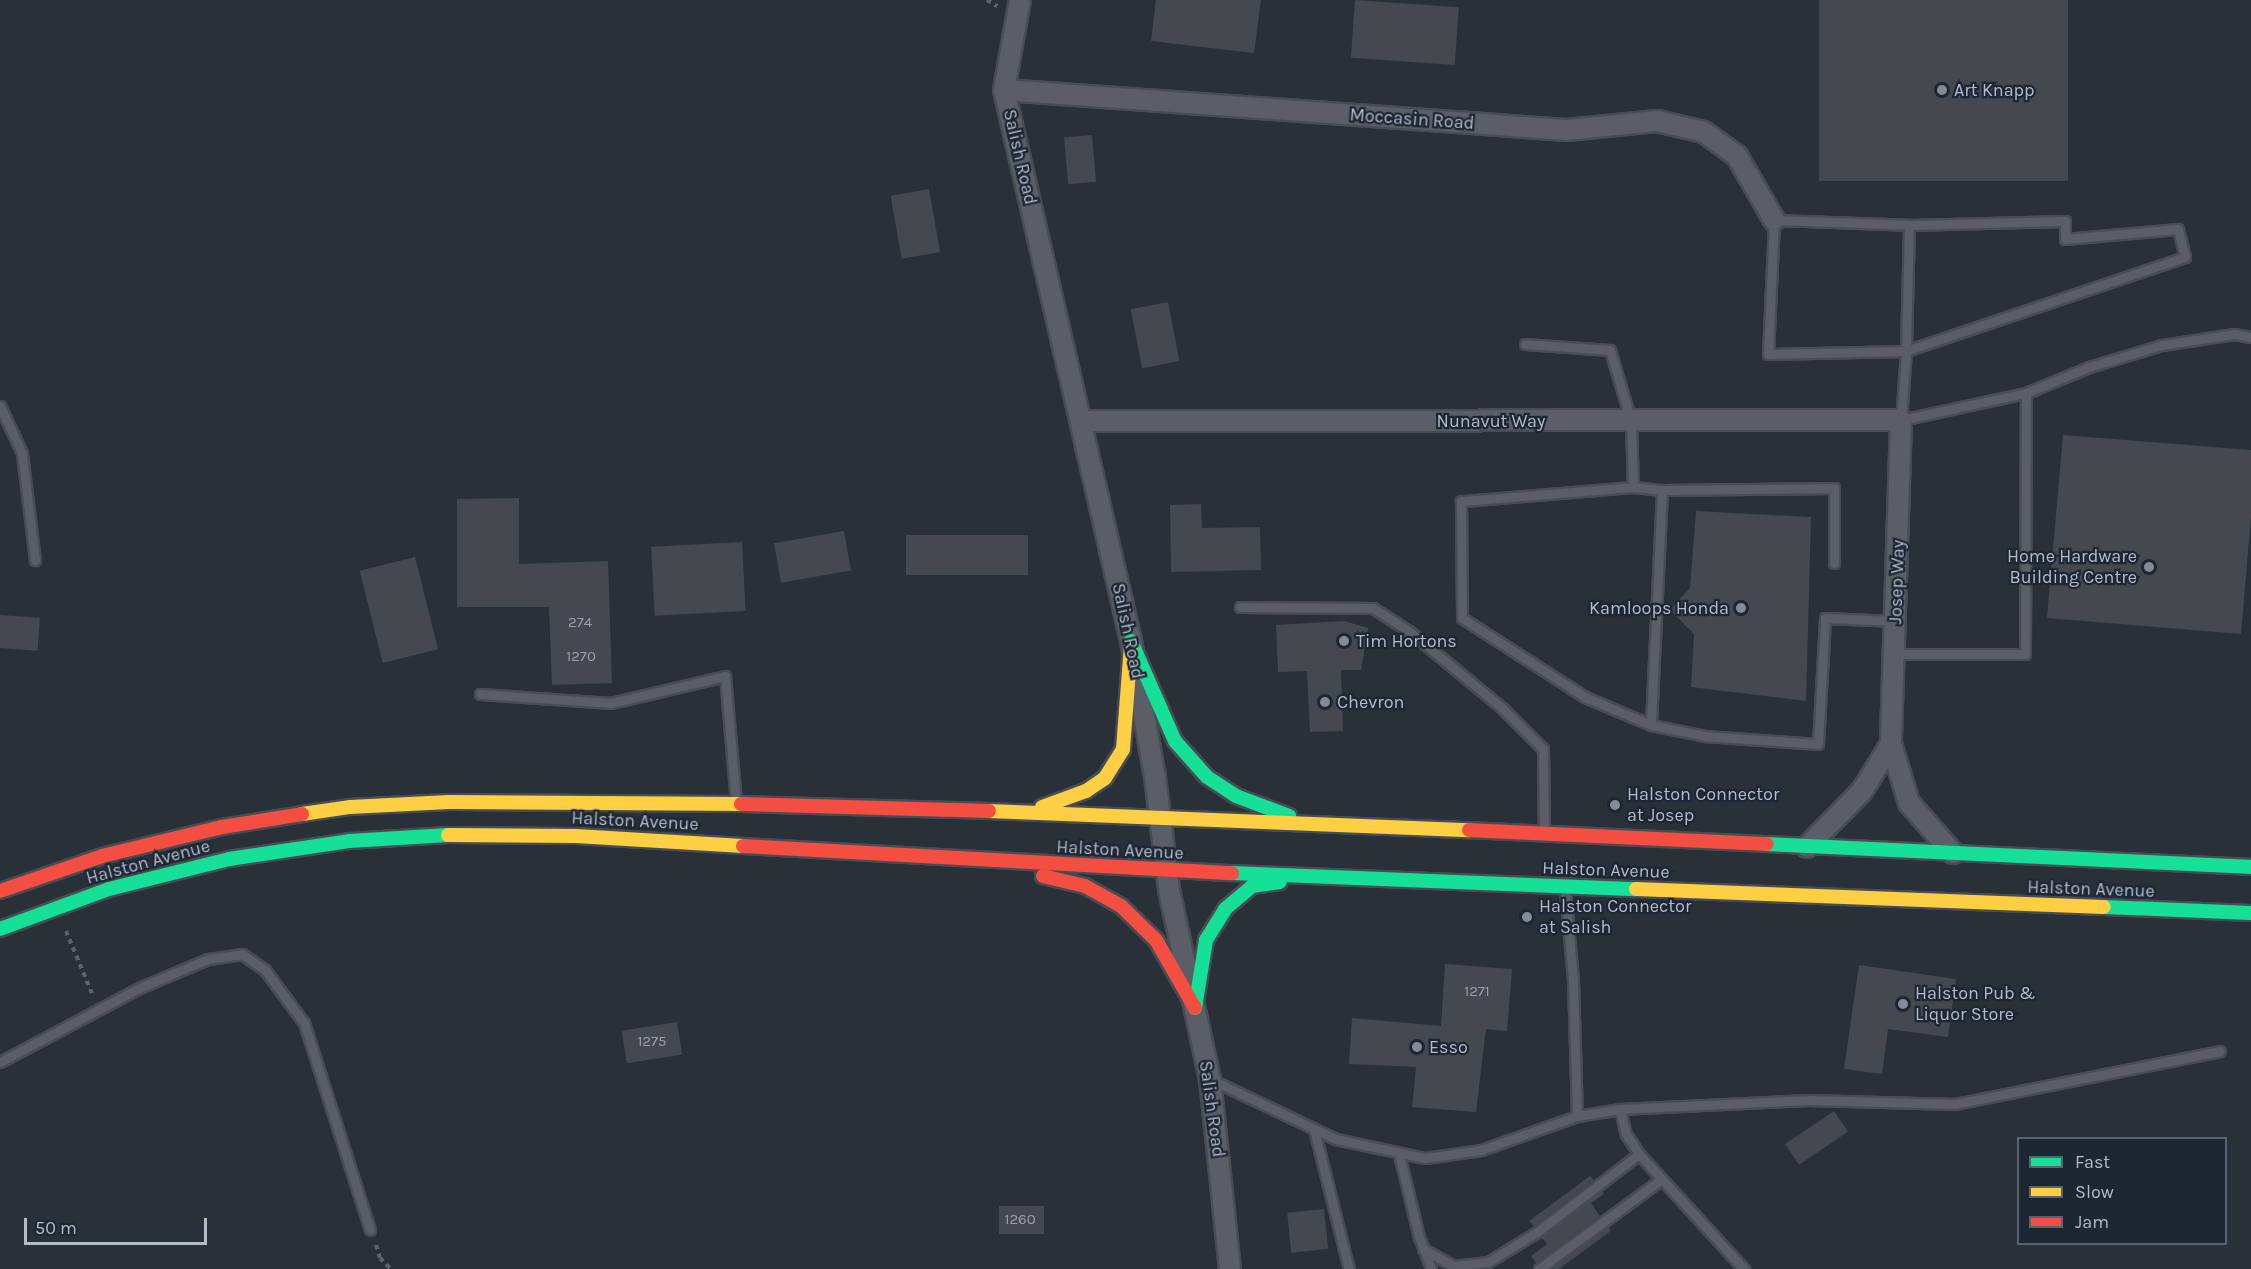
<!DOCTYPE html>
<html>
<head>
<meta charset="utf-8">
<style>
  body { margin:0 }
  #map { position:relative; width:2251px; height:1269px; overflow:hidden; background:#2a3038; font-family:Karla,sans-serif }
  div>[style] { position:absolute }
  .building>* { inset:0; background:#444950; transform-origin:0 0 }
  .path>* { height:4px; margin-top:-2px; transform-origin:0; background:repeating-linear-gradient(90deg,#5d636a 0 4.5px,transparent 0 9px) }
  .roads { filter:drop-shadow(2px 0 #484c53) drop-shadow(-2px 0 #484c53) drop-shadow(0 2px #484c53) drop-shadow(0 -2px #484c53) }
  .lane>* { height:9px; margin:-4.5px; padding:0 4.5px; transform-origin:4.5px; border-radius:4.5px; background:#5a5e66 }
  .street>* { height:20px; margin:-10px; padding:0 10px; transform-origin:10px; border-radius:10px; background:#5a5e66 }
  .fast>* { height:14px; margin:-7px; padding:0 7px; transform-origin:7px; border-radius:7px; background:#16e098 }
  .slow>* { height:14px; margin:-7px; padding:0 7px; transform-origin:7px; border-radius:7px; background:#ffcf43 }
  .jam>* { height:14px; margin:-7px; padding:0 7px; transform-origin:7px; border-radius:7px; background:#f24e42 }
  .dots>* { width:16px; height:16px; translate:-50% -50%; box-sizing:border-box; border:3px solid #1d2633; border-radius:50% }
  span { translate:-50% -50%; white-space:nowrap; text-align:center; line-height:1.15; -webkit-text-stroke:4.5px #1d2633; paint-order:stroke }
  .number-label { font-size:15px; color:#989fab }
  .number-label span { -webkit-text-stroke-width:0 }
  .poi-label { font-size:18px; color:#b4bcc9 }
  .left { translate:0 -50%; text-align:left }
  .right { translate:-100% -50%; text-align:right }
  .street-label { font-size:18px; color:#b4bcc9 }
  .legend { position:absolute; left:2017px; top:1137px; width:210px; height:108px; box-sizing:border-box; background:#1d2633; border:2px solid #59626f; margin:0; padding:8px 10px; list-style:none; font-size:18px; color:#b4bcc9 }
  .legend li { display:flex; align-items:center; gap:12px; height:30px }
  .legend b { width:30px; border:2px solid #59626f }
  .scale { position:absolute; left:24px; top:1218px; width:183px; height:27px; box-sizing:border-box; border:3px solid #b4bcc9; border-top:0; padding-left:8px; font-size:18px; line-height:21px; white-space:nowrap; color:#b4bcc9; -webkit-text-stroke:4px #1d2633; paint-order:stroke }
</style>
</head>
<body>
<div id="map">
  <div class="building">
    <i style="clip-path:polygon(1156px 0,1261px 0,1254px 53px,1151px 41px)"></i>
    <i style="left:1355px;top:0;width:104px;height:58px;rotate:4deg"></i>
    <i style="left:1819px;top:0;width:249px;height:181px"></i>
    <i style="left:1092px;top:135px;width:47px;height:28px;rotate:85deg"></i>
    <i style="left:929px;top:189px;width:64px;height:39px;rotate:80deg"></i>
    <i style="left:1168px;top:302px;width:60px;height:38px;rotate:79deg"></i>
    <i style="clip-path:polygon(2063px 435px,2251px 450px,2251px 517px,2241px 634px,2047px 618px)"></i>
    <i style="clip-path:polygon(519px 498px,519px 564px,608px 561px,612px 683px,552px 685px,549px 607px,457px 607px,457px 499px)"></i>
    <i style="clip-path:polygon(1201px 504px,1202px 528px,1260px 527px,1261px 570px,1171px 572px,1170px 505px)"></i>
    <i style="clip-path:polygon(1696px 511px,1811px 517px,1806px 701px,1691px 687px,1694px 634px,1670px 610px,1690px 588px)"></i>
    <i style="left:844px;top:531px;width:40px;height:71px;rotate:80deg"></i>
    <i style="left:906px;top:535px;width:122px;height:40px"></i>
    <i style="left:742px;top:542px;width:69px;height:91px;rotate:87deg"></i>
    <i style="left:415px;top:557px;width:95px;height:57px;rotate:76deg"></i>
    <i style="left:0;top:615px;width:40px;height:33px;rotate:4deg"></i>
    <i style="clip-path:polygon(1344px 621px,1368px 628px,1361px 670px,1341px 670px,1343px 731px,1310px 732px,1307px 671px,1278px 672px,1276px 625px)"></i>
    <i style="clip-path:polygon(1445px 964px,1512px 969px,1507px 1031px,1486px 1029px,1476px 1112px,1412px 1107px,1416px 1067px,1349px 1064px,1352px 1018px,1441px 1026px)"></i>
    <i style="clip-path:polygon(1859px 965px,1956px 979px,1948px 1037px,1888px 1029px,1882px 1074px,1844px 1069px)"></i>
    <i style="left:677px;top:1022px;width:33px;height:56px;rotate:81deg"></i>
    <i style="left:1834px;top:1111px;width:25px;height:59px;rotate:56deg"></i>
    <i style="clip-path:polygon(1590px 1176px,1594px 1180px,1534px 1226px,1529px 1221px)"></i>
    <i style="clip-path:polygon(1602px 1191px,1604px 1194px,1591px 1203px,1600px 1216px,1536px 1263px,1531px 1256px,1547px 1244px,1541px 1237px)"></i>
    <i style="left:999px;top:1206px;width:45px;height:28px"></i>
    <i style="left:1324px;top:1209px;width:40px;height:37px;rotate:84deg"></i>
    <i style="clip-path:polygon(1608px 1227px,1611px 1231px,1559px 1269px,1550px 1269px)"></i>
  </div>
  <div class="path">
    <i style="left:987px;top:0;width:12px;rotate:31deg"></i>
    <i style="left:66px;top:931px;width:70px;rotate:67.4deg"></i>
    <i style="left:376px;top:1245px;width:14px;rotate:73deg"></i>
    <i style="left:380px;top:1258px;width:16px;rotate:45deg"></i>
  </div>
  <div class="roads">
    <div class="lane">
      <i style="left:1909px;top:225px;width:156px;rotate:-1.5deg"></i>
      <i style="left:2065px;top:221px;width:18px;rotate:90deg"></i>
      <i style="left:2065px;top:239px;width:113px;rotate:-5.1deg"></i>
      <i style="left:2178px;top:229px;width:29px;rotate:76deg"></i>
      <i style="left:2185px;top:257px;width:294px;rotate:161.4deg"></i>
      <i style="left:1906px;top:351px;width:138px;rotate:178.8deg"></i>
      <i style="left:1768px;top:354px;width:134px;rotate:-87.4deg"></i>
      <i style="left:1774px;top:220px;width:135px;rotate:2.1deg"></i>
      <i style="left:1909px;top:225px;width:126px;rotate:91.4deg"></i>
      <i style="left:1906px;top:351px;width:69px;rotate:94.1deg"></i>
      <i style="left:1901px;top:420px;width:128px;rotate:-12.2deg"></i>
      <i style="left:2026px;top:393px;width:68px;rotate:-22.4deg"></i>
      <i style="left:2089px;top:367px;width:76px;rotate:-16.8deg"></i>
      <i style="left:2162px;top:345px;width:73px;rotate:-8.7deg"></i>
      <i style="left:2234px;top:334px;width:17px;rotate:10deg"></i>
      <i style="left:1525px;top:344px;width:85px;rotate:4deg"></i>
      <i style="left:1610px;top:350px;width:74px;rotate:73.5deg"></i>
      <i style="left:1631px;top:421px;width:66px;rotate:88.3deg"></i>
      <i style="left:1633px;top:487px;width:29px;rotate:6deg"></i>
      <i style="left:1662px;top:490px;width:235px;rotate:92.7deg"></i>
      <i style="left:0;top:406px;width:52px;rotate:64.9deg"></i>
      <i style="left:22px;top:453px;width:108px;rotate:83.1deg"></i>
      <i style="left:1633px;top:487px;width:173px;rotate:175.3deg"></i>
      <i style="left:1461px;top:501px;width:117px;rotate:89.5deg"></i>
      <i style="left:1462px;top:618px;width:146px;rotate:32.7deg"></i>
      <i style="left:1585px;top:697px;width:72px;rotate:23deg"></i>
      <i style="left:1651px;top:725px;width:55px;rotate:11.5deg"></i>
      <i style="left:1705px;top:736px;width:113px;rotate:4deg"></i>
      <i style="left:1818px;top:744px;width:126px;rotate:-86.8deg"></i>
      <i style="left:1825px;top:618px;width:71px;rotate:2.4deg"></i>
      <i style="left:1662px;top:490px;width:172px;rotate:-0.7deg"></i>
      <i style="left:1834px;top:488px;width:75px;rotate:90deg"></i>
      <i style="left:1240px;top:607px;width:133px;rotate:0.4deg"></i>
      <i style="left:1373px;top:608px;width:43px;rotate:32.6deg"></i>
      <i style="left:1409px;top:631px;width:121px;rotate:39.6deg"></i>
      <i style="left:1502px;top:708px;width:58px;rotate:45deg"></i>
      <i style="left:1543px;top:749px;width:83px;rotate:89.3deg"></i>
      <i style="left:1893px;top:654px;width:132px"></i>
      <i style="left:2025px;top:654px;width:261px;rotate:-89.8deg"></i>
      <i style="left:480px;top:694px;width:131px;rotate:3.9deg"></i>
      <i style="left:611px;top:703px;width:117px;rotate:-13.3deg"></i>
      <i style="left:725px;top:676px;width:125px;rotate:85deg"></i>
      <i style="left:0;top:1062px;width:157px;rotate:-28deg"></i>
      <i style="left:139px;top:988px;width:75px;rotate:-22.8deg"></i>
      <i style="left:208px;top:959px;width:34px;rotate:-8deg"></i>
      <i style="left:242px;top:954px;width:28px;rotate:35deg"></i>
      <i style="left:265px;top:970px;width:66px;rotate:53.7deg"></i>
      <i style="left:304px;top:1023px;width:217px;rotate:72.3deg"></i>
      <i style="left:1210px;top:1079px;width:140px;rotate:25.5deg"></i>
      <i style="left:1336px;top:1139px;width:91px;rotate:12.1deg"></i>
      <i style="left:1425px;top:1158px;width:57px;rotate:-8.1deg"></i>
      <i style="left:1481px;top:1150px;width:102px;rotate:-19.5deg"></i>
      <i style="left:1577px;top:1116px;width:136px;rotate:-91.7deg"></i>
      <i style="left:1573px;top:980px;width:90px;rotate:-95.1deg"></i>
      <i style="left:1620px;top:1109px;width:26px;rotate:77deg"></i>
      <i style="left:1626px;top:1134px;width:24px;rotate:57deg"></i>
      <i style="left:1639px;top:1154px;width:156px;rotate:47.6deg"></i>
      <i style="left:1577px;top:1116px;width:44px;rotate:-9.2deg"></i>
      <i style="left:1620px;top:1109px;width:189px;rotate:-2.7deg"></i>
      <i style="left:1809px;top:1100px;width:146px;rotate:1.6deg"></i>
      <i style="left:1955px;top:1104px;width:270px;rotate:-11.3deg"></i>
      <i style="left:1314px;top:1129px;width:144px;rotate:76deg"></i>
      <i style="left:1399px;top:1154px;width:85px;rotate:76.5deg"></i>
      <i style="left:1419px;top:1237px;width:34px;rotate:69deg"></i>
      <i style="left:1423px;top:1249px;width:35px;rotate:29deg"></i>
      <i style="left:1454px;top:1266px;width:34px;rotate:-7deg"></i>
      <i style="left:1488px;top:1262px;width:57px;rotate:-31.5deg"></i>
      <i style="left:1537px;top:1232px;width:128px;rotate:-37.4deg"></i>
      <i style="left:1539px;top:1269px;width:152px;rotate:-36.2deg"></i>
    </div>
    <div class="street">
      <i style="left:1020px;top:0;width:91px;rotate:100.1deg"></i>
      <i style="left:1004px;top:90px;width:565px;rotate:77.02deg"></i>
      <i style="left:1131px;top:641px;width:138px;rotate:80deg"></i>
      <i style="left:1155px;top:777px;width:114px;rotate:82.9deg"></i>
      <i style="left:1169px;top:890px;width:193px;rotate:77.8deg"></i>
      <i style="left:1210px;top:1079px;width:191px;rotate:84deg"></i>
      <i style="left:1004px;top:90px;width:564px;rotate:4.06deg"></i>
      <i style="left:1567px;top:130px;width:90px;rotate:-5.7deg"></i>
      <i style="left:1657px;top:121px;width:48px;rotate:13.2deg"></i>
      <i style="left:1704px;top:132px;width:41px;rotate:36deg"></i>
      <i style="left:1737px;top:156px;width:74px;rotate:60deg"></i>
      <i style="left:1081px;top:421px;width:820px;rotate:-0.07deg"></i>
      <i style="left:1901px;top:420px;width:324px;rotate:91.8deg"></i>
      <i style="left:1891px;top:744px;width:62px;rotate:73deg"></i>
      <i style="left:1909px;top:803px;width:67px;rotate:48.7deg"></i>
      <i style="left:1807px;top:847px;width:78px;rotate:-45.5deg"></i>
      <i style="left:1862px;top:791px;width:55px;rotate:-58.3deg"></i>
    </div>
    <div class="fast">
      <i style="left:1131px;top:641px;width:109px;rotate:66.3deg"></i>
      <i style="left:1175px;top:741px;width:48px;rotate:48.4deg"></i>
      <i style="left:1207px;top:777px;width:35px;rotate:33deg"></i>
      <i style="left:1236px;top:796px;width:57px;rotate:20.7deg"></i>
      <i style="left:1767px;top:844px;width:485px;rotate:2.7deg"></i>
      <i style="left:1232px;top:873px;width:404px;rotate:2.3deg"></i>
      <i style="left:2104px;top:907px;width:147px;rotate:2.3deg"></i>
      <i style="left:0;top:929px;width:116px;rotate:-20.2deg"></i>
      <i style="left:109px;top:889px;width:124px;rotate:-14deg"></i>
      <i style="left:229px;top:859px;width:121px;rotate:-8.5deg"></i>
      <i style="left:349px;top:841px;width:99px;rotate:-3.5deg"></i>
      <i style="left:1195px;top:1008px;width:69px;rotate:-80.8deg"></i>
      <i style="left:1206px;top:940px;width:36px;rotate:-58deg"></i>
      <i style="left:1225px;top:909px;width:35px;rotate:-40deg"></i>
      <i style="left:1252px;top:886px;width:28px;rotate:-8deg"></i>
    </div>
    <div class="slow">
      <i style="left:1042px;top:807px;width:47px;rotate:-20deg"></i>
      <i style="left:1086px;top:791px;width:23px;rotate:-34deg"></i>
      <i style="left:1105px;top:778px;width:34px;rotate:-58deg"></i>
      <i style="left:1123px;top:749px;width:103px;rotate:-85.6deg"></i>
      <i style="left:989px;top:811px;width:480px;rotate:2.3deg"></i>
      <i style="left:302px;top:814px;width:49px;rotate:-8.3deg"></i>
      <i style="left:350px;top:807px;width:99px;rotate:-2.9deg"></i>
      <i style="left:449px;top:802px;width:292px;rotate:0.4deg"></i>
      <i style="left:448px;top:835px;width:128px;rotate:0.4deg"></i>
      <i style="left:576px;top:836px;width:167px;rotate:3.4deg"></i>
      <i style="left:1636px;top:889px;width:468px;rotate:2.2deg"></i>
    </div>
    <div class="jam">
      <i style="left:741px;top:804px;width:248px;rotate:1.6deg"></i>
      <i style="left:1469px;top:830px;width:298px;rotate:2.7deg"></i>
      <i style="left:743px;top:846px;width:490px;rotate:3.2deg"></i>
      <i style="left:1043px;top:876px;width:43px;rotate:13.4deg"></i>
      <i style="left:1085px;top:886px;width:41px;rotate:29.1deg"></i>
      <i style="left:1121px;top:906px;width:49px;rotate:44.2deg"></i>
      <i style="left:1156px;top:940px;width:78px;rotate:60.2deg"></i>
      <i style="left:0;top:891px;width:108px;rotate:-18.9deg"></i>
      <i style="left:102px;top:856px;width:123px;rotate:-13.6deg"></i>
      <i style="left:222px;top:827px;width:81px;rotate:-9.2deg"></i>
    </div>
  </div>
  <div class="dots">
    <i style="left:1942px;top:90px;background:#848b96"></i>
    <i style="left:2149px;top:567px;background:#848b96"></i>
    <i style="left:1741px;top:608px;background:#848b96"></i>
    <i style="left:1344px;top:641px;background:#848b96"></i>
    <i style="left:1325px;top:702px;background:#848b96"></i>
    <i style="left:1615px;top:805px;background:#848b96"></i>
    <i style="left:1527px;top:917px;background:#848b96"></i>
    <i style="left:1903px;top:1004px;background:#848b96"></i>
    <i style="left:1417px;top:1047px;background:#848b96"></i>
  </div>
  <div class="number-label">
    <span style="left:580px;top:623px">274</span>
    <span style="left:581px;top:657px">1270</span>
    <span style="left:1477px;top:992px">1271</span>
    <span style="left:652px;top:1042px">1275</span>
    <span style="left:1020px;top:1220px">1260</span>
  </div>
  <div class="poi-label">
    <span class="left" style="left:1954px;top:90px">Art Knapp</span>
    <span class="right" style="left:2137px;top:567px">Home Hardware<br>Building Centre</span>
    <span class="right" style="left:1729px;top:608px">Kamloops Honda</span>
    <span class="left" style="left:1356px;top:641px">Tim Hortons</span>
    <span class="left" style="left:1337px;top:702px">Chevron</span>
    <span class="left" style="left:1627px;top:805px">Halston Connector<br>at Josep</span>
    <span class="left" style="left:1539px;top:917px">Halston Connector<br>at Salish</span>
    <span class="left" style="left:1915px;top:1004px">Halston Pub &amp;<br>Liquor Store</span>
    <span class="left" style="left:1429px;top:1047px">Esso</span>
  </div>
  <div class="street-label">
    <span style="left:1412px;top:119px;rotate:4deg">Moccasin Road</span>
    <span style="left:1020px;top:157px;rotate:77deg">Salish Road</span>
    <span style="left:1491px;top:421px">Nunavut Way</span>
    <span style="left:1897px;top:582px;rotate:-88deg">Josep Way</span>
    <span style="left:1128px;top:631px;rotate:78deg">Salish Road</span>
    <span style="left:635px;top:821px;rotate:3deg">Halston Avenue</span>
    <span style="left:1120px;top:850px;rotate:3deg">Halston Avenue</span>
    <span style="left:148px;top:862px;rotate:-15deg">Halston Avenue</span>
    <span style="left:1606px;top:870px;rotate:2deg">Halston Avenue</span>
    <span style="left:2091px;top:889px;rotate:2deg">Halston Avenue</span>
    <span style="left:1212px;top:1109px;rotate:82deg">Salish Road</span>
  </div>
  <ul class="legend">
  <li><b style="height:8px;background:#16e098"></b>Fast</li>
  <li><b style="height:8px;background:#ffcf43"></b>Slow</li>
  <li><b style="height:8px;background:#f24e42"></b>Jam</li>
  </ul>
  <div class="scale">50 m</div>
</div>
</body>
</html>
